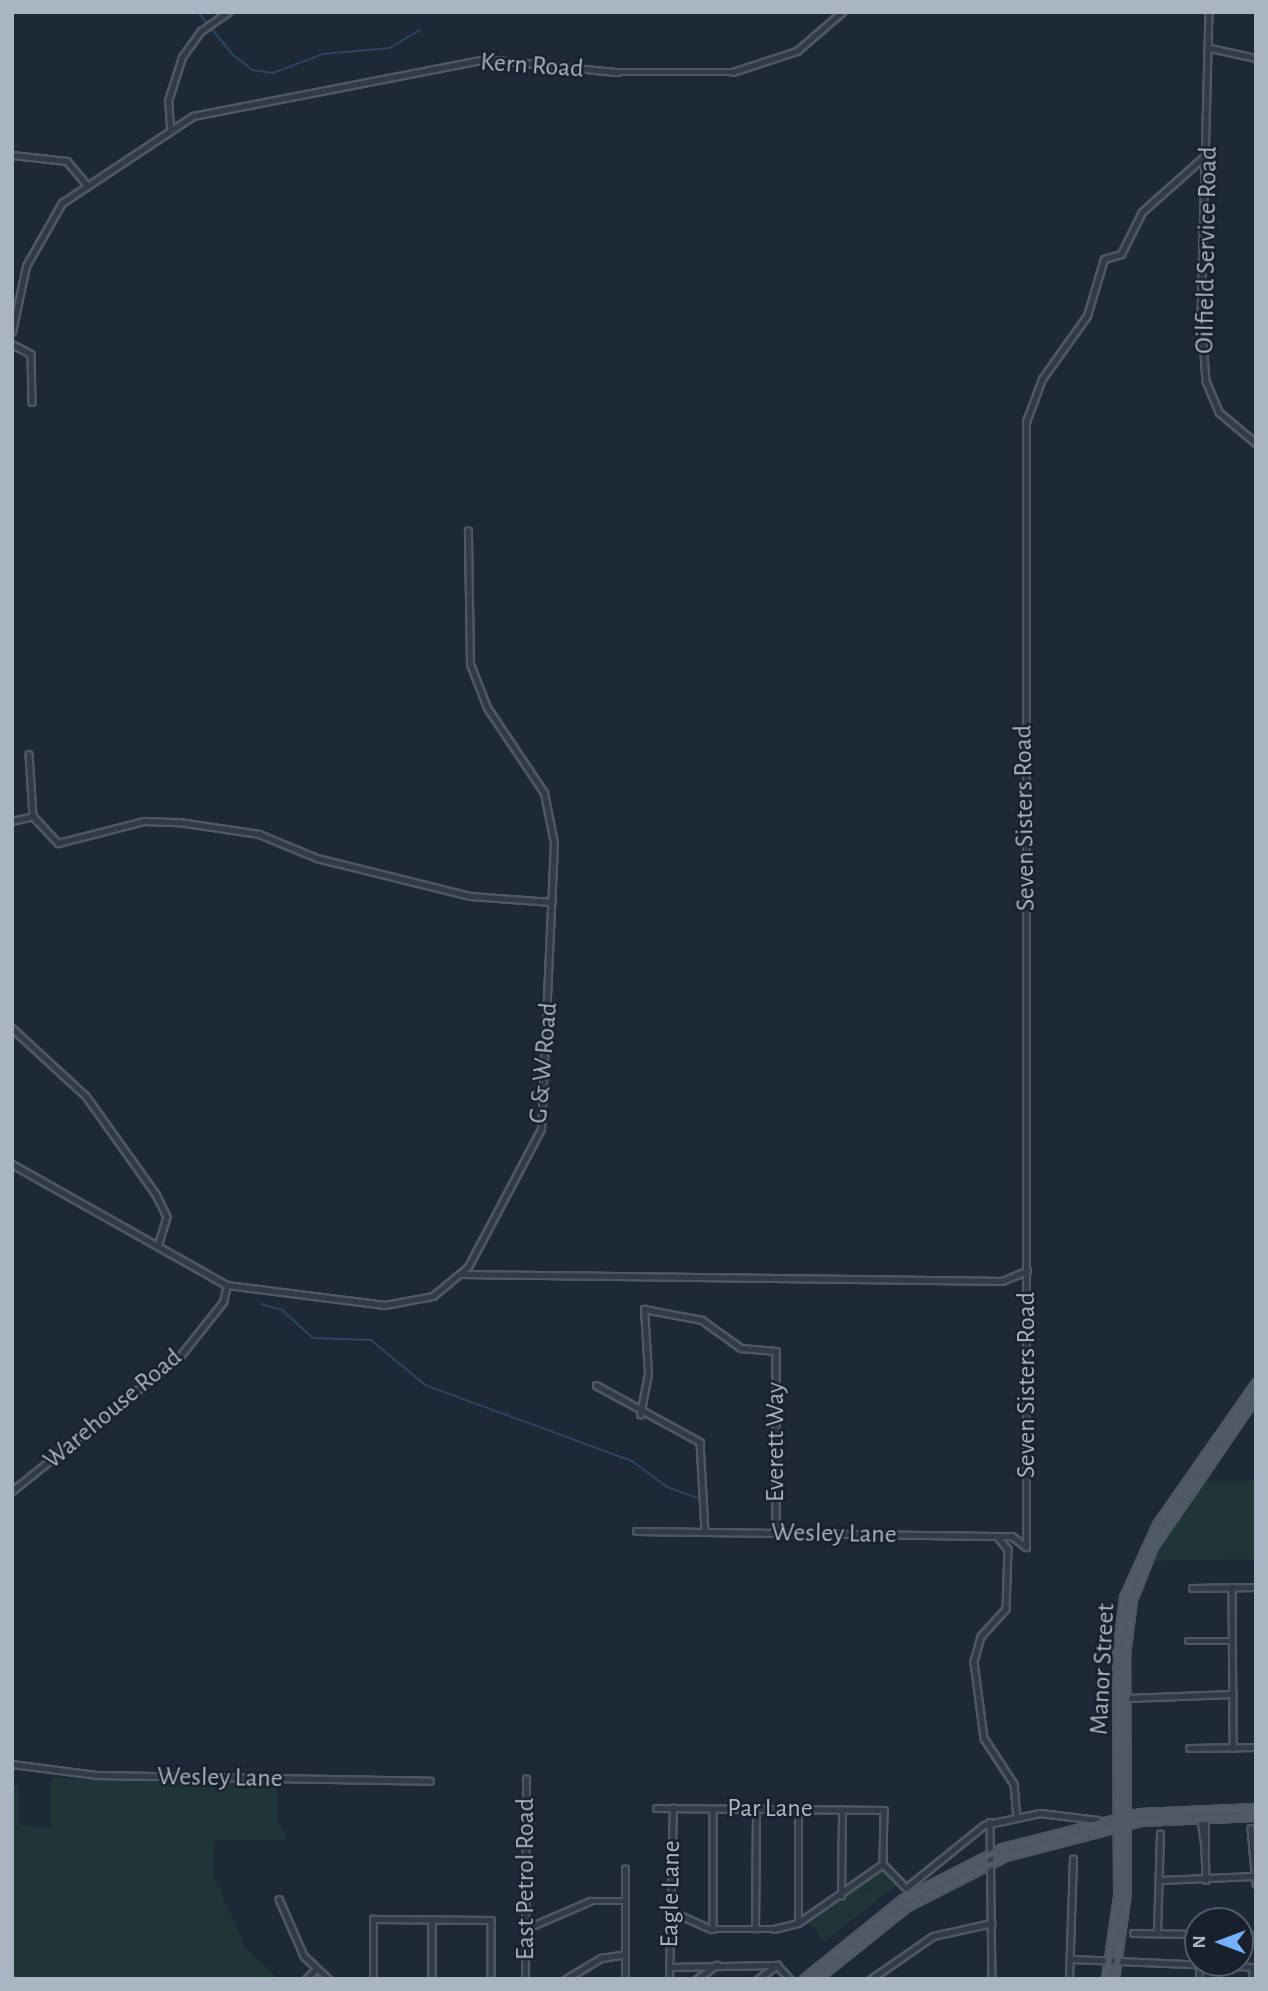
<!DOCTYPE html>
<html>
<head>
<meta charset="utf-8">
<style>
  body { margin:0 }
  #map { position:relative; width:1268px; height:1991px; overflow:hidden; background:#1d2936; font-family:"Alegreya Sans",sans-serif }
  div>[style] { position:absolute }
  .green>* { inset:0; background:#1f3537; transform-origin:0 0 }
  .stream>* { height:2px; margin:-1px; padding:0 1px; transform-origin:1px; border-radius:1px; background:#2f455f }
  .roads { filter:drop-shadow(2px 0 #4e5865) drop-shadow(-2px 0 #4e5865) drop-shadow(0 2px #4e5865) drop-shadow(0 -2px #4e5865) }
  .minor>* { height:4.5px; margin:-2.25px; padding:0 2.25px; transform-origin:2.25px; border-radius:2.25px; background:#313b47 }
  .major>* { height:6px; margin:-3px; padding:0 3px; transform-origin:3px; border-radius:3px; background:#4e5a67 }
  span { translate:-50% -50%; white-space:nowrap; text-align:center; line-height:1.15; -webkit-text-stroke:5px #17202b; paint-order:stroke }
  .street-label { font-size:26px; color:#aab5c4 }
  .frame { position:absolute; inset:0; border:14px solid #aab5c4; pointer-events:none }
  .north { position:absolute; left:1184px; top:1907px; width:70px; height:70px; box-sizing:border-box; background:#17202b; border:2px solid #525c68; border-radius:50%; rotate:270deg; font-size:19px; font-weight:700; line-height:28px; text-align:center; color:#aab5c4 }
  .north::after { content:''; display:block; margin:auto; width:24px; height:32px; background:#75b1fe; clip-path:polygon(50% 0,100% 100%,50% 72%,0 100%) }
</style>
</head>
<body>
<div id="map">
  <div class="green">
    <i style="clip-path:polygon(1205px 1481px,1256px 1481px,1256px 1559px,1153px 1561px)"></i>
    <i style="clip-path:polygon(51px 1778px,277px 1782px,277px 1818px,287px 1840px,215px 1840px,214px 1877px,246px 1948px,278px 1979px,12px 1979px,12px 1786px,19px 1785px,19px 1825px,51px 1828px)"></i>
    <i style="left:883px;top:1866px;width:24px;height:24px;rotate:54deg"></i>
    <i style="left:863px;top:1881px;width:24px;height:68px;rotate:52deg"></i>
  </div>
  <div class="stream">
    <i style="left:198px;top:12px;width:55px;rotate:50.9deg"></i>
    <i style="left:233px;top:55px;width:24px;rotate:38deg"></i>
    <i style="left:252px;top:70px;width:21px;rotate:8deg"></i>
    <i style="left:273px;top:73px;width:53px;rotate:-20.8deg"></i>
    <i style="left:323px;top:54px;width:67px;rotate:-5.1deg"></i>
    <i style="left:390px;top:48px;width:35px;rotate:-31deg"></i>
    <i style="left:261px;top:1304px;width:22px;rotate:16deg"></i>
    <i style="left:282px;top:1310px;width:42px;rotate:42.1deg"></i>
    <i style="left:313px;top:1338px;width:58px;rotate:2deg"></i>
    <i style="left:371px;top:1340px;width:70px;rotate:39.8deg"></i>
    <i style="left:425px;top:1385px;width:221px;rotate:20.2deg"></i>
    <i style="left:632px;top:1461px;width:44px;rotate:36.6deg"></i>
    <i style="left:667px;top:1487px;width:37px;rotate:20deg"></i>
  </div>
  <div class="roads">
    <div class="minor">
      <i style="left:1209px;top:12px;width:301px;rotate:91.5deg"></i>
      <i style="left:1201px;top:313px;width:68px;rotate:85.8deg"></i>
      <i style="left:1206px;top:381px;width:34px;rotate:67deg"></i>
      <i style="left:1219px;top:412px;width:48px;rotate:40deg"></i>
      <i style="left:1210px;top:48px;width:47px;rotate:12.3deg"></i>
      <i style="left:170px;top:127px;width:26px;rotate:-94deg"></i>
      <i style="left:168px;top:101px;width:46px;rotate:-72.3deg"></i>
      <i style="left:182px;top:57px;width:32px;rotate:-54deg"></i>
      <i style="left:201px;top:31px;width:33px;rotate:-35deg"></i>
      <i style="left:12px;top:155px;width:55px;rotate:6.2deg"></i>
      <i style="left:67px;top:161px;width:31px;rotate:50deg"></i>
      <i style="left:12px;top:332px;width:67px;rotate:-78deg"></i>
      <i style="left:26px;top:266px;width:73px;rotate:-60.3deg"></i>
      <i style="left:62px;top:203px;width:157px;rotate:-33.6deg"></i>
      <i style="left:193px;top:116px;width:298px;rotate:-11deg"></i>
      <i style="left:486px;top:59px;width:132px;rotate:5.7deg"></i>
      <i style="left:617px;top:72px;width:116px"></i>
      <i style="left:733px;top:72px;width:67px;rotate:-18.2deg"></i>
      <i style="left:797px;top:51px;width:60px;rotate:-40.9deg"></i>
      <i style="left:12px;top:344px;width:21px;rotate:28deg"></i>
      <i style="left:31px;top:354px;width:48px;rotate:88.8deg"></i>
      <i style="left:29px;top:754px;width:62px;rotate:86.3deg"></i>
      <i style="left:12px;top:821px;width:22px;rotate:-13deg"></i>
      <i style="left:33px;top:816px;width:37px;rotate:47deg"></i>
      <i style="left:58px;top:843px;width:89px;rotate:-14.3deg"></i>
      <i style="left:144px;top:821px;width:35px;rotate:2deg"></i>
      <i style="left:179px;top:822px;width:81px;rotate:8.5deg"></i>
      <i style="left:259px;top:834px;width:63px;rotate:22.5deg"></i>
      <i style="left:317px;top:858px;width:158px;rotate:13.9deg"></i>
      <i style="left:470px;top:896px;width:82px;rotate:4.2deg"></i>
      <i style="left:12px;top:1028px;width:100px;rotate:42.6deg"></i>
      <i style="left:86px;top:1096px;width:120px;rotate:54.5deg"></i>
      <i style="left:156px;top:1194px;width:25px;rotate:64deg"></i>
      <i style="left:167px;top:1217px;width:30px;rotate:107deg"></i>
      <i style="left:12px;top:1164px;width:247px;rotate:29.4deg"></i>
      <i style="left:227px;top:1285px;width:159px;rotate:7.2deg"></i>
      <i style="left:385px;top:1305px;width:49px;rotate:-10.6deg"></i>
      <i style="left:433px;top:1296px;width:45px;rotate:-39.6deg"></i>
      <i style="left:468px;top:1267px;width:156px;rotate:-62.1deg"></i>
      <i style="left:541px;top:1129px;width:286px;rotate:-87.4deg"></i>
      <i style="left:554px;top:843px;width:51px;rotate:-101.3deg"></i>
      <i style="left:544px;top:793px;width:102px;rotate:-123.8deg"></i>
      <i style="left:487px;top:708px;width:47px;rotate:-111.1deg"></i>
      <i style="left:470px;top:664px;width:133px;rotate:-90.9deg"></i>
      <i style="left:461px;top:1274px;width:541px;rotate:0.74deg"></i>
      <i style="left:1002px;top:1281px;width:27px;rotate:-22deg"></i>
      <i style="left:596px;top:1385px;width:119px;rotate:28.7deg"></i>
      <i style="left:700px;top:1442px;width:90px;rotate:86.8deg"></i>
      <i style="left:640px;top:1415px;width:42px;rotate:-79deg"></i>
      <i style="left:648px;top:1374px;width:65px;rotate:-93.5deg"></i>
      <i style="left:644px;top:1309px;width:59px;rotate:10.7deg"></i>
      <i style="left:702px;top:1320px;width:48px;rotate:35.7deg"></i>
      <i style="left:741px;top:1348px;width:35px;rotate:5deg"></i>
      <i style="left:776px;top:1351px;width:182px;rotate:90deg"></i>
      <i style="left:12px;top:1491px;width:217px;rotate:-38.8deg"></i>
      <i style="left:181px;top:1355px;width:68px;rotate:-51.6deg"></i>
      <i style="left:223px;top:1302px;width:17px;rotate:-77deg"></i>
      <i style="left:636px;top:1531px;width:376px;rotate:0.8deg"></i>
      <i style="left:1012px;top:1536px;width:18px;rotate:38deg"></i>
      <i style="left:997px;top:1536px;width:17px;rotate:50deg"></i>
      <i style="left:1008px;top:1549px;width:60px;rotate:91.9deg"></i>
      <i style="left:1006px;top:1609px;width:38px;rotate:132deg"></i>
      <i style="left:981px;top:1637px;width:26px;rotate:106deg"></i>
      <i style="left:974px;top:1662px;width:77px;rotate:82.5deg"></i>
      <i style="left:984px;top:1738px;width:55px;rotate:56.9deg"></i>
      <i style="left:1014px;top:1784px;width:32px;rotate:85deg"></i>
      <i style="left:1026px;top:1547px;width:1125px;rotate:-90deg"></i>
      <i style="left:1026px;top:422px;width:46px;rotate:-69.6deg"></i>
      <i style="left:1042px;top:379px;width:77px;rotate:-54.5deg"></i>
      <i style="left:1087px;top:316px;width:59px;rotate:-73.4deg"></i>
      <i style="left:1104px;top:259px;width:18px;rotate:-16deg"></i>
      <i style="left:1121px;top:254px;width:47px;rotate:-63.4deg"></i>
      <i style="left:1142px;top:212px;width:86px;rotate:-41.7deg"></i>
      <i style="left:1232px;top:1587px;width:161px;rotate:89.6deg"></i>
      <i style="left:1192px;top:1588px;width:64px;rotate:-0.9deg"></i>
      <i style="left:1188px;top:1641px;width:44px"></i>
      <i style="left:1126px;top:1698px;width:107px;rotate:-2.1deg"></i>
      <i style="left:1189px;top:1748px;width:67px;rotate:-0.9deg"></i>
      <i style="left:12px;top:1764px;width:86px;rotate:7.4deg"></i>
      <i style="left:97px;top:1775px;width:333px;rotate:1deg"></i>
      <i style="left:656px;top:1808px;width:228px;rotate:0.5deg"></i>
      <i style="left:884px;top:1810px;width:54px;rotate:91.1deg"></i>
      <i style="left:883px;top:1864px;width:33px;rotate:46deg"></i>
      <i style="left:906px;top:1888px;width:100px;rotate:-38.9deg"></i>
      <i style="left:984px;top:1825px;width:57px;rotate:-12.1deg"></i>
      <i style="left:1040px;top:1813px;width:58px;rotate:6.9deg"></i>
      <i style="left:713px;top:1809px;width:120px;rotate:90deg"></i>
      <i style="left:1201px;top:1819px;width:30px;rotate:82deg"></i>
      <i style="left:1205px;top:1849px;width:30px;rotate:-90deg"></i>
      <i style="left:990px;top:1822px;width:157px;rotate:89.3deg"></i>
      <i style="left:1251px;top:1828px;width:56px;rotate:84.9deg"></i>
      <i style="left:1205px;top:1849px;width:31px;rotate:88deg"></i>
      <i style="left:1161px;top:1880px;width:92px;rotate:-2.5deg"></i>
      <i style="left:841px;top:1896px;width:86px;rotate:-89.3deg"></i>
      <i style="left:279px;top:1899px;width:62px;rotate:66.3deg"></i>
      <i style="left:304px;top:1956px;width:34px;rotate:43deg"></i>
      <i style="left:671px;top:1911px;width:44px;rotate:24.2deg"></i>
      <i style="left:711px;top:1929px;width:63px"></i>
      <i style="left:774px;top:1929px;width:25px;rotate:-14deg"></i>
      <i style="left:798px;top:1923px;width:103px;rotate:-34.8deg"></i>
      <i style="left:432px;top:1919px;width:60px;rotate:90deg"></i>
      <i style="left:798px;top:1923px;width:115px;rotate:-90deg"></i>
      <i style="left:525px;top:1929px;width:71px;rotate:-23.3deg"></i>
      <i style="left:590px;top:1901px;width:35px"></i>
      <i style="left:755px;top:1929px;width:120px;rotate:-89.5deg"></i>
      <i style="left:1133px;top:1933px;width:65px;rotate:0.9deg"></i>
      <i style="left:1157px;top:1933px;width:99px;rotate:-88.3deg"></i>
      <i style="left:1240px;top:1934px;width:16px;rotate:4deg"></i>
      <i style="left:1073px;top:1959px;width:180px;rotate:2.5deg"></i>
      <i style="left:1253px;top:1967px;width:12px;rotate:90deg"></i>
      <i style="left:777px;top:1965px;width:19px;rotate:47deg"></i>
      <i style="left:669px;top:1967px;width:108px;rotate:-1.1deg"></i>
      <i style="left:306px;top:1979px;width:14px;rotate:-45deg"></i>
      <i style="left:373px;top:1979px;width:60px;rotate:-90deg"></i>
      <i style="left:373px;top:1919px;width:118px;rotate:0.5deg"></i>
      <i style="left:491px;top:1920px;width:59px;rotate:90deg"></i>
      <i style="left:525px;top:1979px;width:200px;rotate:-89.7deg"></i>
      <i style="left:566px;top:1979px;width:41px;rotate:-31deg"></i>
      <i style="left:601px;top:1958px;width:24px;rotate:-9deg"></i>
      <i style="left:625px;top:1979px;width:110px;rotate:-90deg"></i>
      <i style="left:669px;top:1979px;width:171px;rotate:-88.7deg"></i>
      <i style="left:697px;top:1979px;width:24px;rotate:-36deg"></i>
      <i style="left:758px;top:1979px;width:24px;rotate:-36deg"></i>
      <i style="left:871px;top:1979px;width:75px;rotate:-34.7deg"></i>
      <i style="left:933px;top:1936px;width:60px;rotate:-12.4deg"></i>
      <i style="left:1069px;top:1979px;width:120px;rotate:-88.1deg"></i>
      <i style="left:1199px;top:1979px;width:12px;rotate:-90deg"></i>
    </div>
    <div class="major">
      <i style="left:804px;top:1979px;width:127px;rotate:-38.9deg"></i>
      <i style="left:903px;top:1899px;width:112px;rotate:-27deg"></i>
      <i style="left:1003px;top:1848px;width:141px;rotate:-14.3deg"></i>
      <i style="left:1140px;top:1813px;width:116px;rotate:-2.5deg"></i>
      <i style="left:818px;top:1979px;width:115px;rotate:-38.7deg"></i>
      <i style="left:908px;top:1907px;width:110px;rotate:-27deg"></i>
      <i style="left:1006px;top:1857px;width:139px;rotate:-14.5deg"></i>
      <i style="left:1141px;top:1822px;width:115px;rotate:-2.5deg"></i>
      <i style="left:1106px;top:1979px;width:83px;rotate:-81.7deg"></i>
      <i style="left:1118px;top:1897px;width:242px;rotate:-90.2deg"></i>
      <i style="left:1117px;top:1655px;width:57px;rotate:-83deg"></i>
      <i style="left:1124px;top:1598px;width:80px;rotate:-65.7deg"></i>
      <i style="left:1157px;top:1525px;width:173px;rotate:-55.1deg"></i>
      <i style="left:1115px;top:1979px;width:86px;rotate:-82deg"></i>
      <i style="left:1127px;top:1894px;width:239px;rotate:-90.2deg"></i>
      <i style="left:1126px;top:1655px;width:55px;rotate:-82.7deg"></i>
      <i style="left:1133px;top:1600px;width:57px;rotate:-68.4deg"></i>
      <i style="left:1154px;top:1547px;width:181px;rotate:-55.6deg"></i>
    </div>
  </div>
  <div class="street-label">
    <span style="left:532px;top:66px;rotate:4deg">Kern Road</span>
    <span style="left:1207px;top:250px;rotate:-89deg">Oilfield Service Road</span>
    <span style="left:1025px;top:818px;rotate:-91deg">Seven Sisters Road</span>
    <span style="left:544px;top:1063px;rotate:-85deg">G &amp; W Road</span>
    <span style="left:1027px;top:1385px;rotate:-90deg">Seven Sisters Road</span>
    <span style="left:113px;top:1409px;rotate:-40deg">Warehouse Road</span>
    <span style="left:776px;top:1442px;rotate:-90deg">Everett Way</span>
    <span style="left:834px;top:1534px;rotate:1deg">Wesley Lane</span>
    <span style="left:1103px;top:1669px;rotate:-87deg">Manor Street</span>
    <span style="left:220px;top:1778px;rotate:1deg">Wesley Lane</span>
    <span style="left:770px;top:1809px">Par Lane</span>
    <span style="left:526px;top:1879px;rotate:-90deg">East Petrol Road</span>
    <span style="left:671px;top:1894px;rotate:-89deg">Eagle Lane</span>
  </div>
  <div class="frame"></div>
  <div class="north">N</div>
</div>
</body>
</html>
